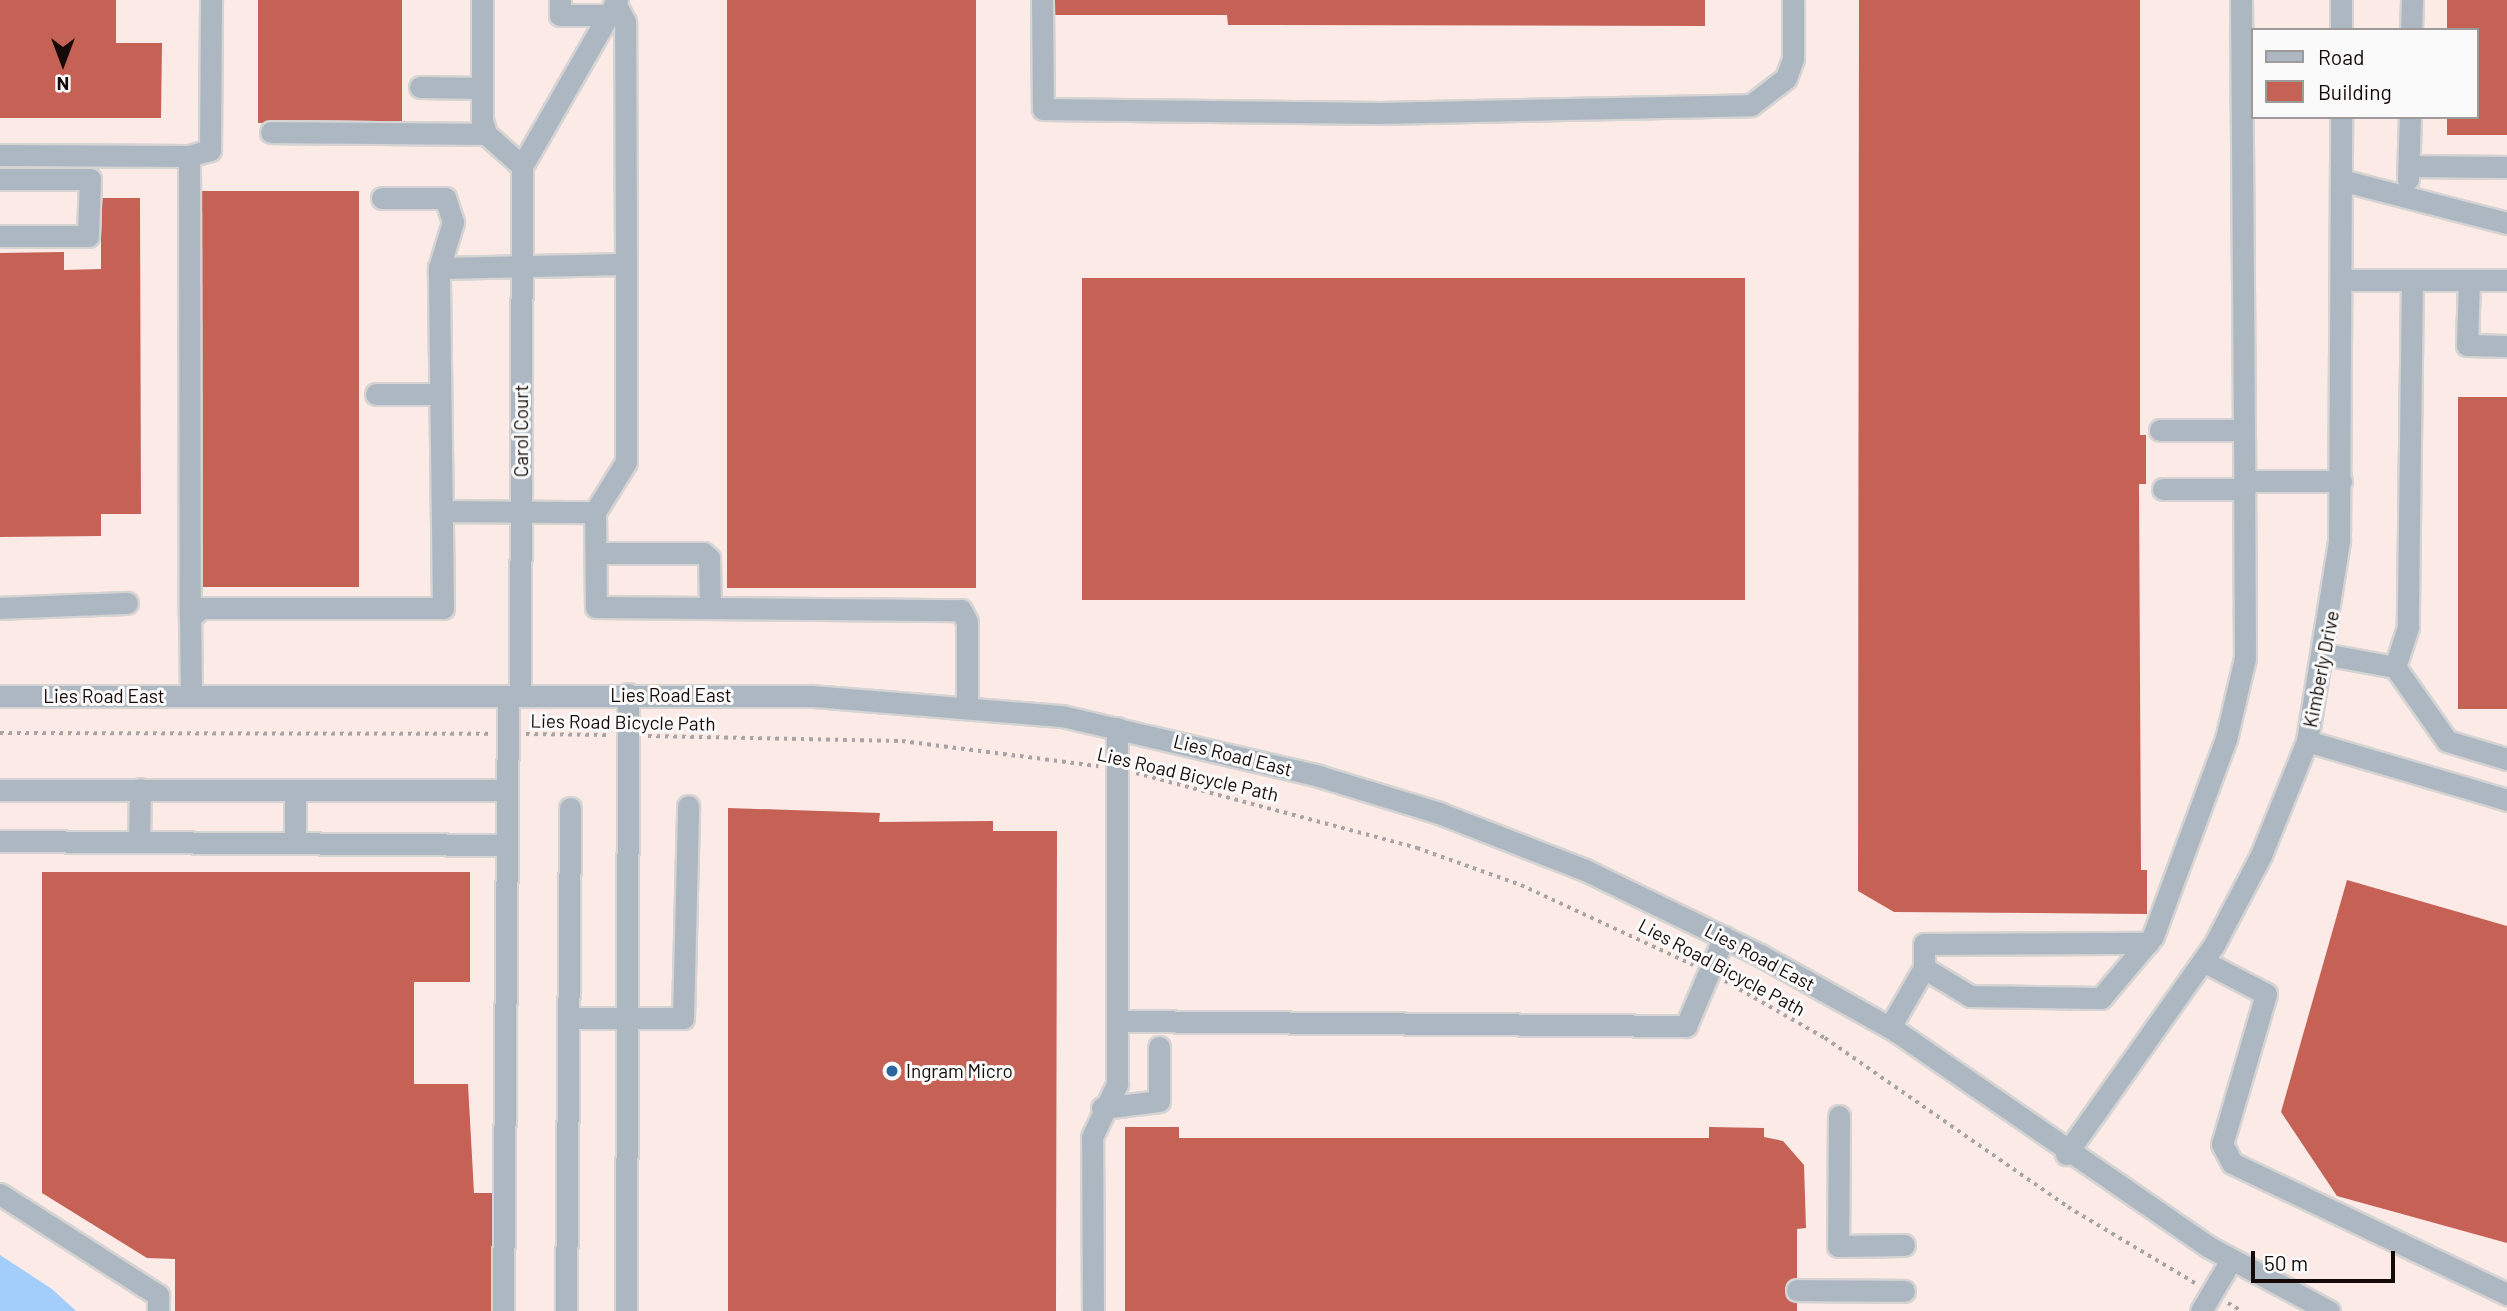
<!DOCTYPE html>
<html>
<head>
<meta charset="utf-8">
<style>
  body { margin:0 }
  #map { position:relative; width:2507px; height:1311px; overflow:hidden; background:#fafafa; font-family:Barlow,sans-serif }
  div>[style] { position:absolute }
  .built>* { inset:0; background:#fceae7 }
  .water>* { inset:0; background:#a3cdfa }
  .building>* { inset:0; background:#c56155; transform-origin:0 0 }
  .path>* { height:3.5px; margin-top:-1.75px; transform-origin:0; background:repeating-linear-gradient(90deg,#a8a4a3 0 3.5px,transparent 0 8.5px) }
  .roads { filter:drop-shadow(2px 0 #d5d4d3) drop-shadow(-2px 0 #d5d4d3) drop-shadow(0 2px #d5d4d3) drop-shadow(0 -2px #d5d4d3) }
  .minor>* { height:21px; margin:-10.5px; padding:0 10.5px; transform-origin:10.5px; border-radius:10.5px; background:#adb7c2 }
  .dots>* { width:19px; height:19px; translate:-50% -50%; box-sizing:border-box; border:4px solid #fafafa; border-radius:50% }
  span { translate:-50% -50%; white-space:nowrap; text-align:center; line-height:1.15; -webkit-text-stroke:6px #fafafa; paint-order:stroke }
  .street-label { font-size:19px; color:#150a08 }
  .poi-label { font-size:19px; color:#150a08 }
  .left { translate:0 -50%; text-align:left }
  .legend { position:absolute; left:2251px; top:28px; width:228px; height:91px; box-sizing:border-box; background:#fafafa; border:2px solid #9e9a99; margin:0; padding:9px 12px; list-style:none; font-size:21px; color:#150a08 }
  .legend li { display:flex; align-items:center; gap:14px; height:35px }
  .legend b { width:35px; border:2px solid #9e9a99 }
  .north { position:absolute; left:28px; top:28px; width:70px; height:70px; -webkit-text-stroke:5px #fafafa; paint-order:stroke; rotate:180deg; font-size:19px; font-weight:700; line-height:28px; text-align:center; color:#150a08 }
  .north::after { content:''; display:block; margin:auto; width:24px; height:32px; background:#150a08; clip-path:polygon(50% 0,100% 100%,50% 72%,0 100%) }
  .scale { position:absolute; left:2251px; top:1251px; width:144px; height:32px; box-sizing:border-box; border:4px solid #150a08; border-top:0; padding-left:9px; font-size:21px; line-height:24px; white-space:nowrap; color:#150a08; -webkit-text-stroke:5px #fafafa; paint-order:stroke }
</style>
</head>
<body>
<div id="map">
  <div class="built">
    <i style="clip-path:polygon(evenodd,0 0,2507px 0,2507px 1311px,0 1311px,0 0,2253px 30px,2477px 30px,2477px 117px,2253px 117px,2253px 30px)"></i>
  </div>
  <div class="water">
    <i style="clip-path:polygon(0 1255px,52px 1289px,76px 1311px,0 1311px)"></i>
  </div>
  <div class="building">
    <i style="clip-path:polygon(0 0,116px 0,116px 43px,162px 43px,161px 118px,0 118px)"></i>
    <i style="left:258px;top:0;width:144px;height:123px"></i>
    <i style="left:727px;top:0;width:249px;height:588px"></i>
    <i style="clip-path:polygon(1055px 0,1705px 0,1705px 26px,1228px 25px,1227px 15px,1055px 15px)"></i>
    <i style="clip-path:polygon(1859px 0,2140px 0,2140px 435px,2146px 435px,2146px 484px,2139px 484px,2141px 870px,2147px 870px,2147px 914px,1894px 912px,1858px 891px)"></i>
    <i style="clip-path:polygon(2447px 0,2507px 0,2507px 135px,2447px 135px,2447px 117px,2477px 117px,2477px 30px,2447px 30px)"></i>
    <i style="left:359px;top:191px;width:396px;height:159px;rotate:90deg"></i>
    <i style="clip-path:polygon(101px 198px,140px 198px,141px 514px,101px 514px,101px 536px,0 537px,0 253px,64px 252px,64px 270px,101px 269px)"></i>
    <i style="left:1745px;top:278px;width:322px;height:663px;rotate:90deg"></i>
    <i style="left:2458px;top:397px;width:49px;height:312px"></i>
    <i style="clip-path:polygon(728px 808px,880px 813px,879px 822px,993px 821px,993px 831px,1057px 831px,1056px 1311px,728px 1311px)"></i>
    <i style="clip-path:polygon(42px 872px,470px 872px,470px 982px,414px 982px,414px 1084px,468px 1084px,474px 1193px,495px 1193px,495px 1311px,175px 1311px,175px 1259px,147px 1258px,42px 1193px)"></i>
    <i style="clip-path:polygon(2347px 880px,2507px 926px,2507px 1243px,2337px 1196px,2281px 1112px)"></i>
    <i style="clip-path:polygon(1125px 1127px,1179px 1127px,1179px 1138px,1709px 1138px,1709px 1127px,1764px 1128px,1764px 1137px,1783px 1141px,1804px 1165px,1806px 1228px,1797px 1229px,1797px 1311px,1125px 1311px)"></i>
  </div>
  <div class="path">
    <i style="left:0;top:733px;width:490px;rotate:0.1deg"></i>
    <i style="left:526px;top:734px;width:83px;rotate:0.7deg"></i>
    <i style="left:648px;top:736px;width:254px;rotate:1.1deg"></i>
    <i style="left:902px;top:741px;width:198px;rotate:7.3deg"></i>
    <i style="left:1136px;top:773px;width:291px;rotate:14.9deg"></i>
    <i style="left:1417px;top:848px;width:110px;rotate:19.6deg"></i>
    <i style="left:1521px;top:885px;width:190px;rotate:24.9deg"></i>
    <i style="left:1725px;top:981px;width:115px;rotate:29.7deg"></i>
    <i style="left:1825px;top:1038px;width:296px;rotate:34.8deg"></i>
    <i style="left:2068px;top:1207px;width:148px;rotate:30.9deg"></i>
    <i style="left:2228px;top:1303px;width:16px;rotate:30deg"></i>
  </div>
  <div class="roads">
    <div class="minor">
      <i style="left:482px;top:0;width:120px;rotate:90deg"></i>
      <i style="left:482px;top:120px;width:15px;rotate:74deg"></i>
      <i style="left:486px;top:134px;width:48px;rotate:41.6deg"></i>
      <i style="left:560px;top:0;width:15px;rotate:90deg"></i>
      <i style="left:560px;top:15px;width:53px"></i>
      <i style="left:1042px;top:0;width:109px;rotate:89.5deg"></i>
      <i style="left:1043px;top:109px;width:337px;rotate:0.7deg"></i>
      <i style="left:1380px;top:113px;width:371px;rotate:-1.2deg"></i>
      <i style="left:1751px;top:105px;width:44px;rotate:-37.6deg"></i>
      <i style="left:1786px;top:78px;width:20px;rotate:-70deg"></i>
      <i style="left:1793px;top:59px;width:59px;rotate:-90deg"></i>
      <i style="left:2241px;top:0;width:481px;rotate:89.6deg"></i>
      <i style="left:2244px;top:481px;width:97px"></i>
      <i style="left:2341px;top:30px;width:30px;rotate:-90deg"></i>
      <i style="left:2411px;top:30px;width:30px;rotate:-88deg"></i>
      <i style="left:420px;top:87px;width:62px;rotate:0.9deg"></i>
      <i style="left:271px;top:132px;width:215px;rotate:0.5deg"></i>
      <i style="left:0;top:155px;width:189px;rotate:0.3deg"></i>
      <i style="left:189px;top:156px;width:22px;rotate:-16deg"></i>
      <i style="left:210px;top:150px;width:150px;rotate:-89.6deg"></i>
      <i style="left:189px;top:156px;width:461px;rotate:89.9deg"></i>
      <i style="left:522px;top:166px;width:191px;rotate:-60.2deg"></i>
      <i style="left:2409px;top:166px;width:98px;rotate:0.6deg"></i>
      <i style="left:0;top:179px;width:90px"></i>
      <i style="left:90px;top:179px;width:57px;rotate:92deg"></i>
      <i style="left:88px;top:236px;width:88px;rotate:180deg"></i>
      <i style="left:2408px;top:179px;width:62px;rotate:-88.2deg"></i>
      <i style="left:2341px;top:180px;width:171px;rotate:14.5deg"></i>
      <i style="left:439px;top:268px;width:187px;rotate:-1.2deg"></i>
      <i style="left:626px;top:264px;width:242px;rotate:-90.2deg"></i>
      <i style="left:625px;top:22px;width:17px;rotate:-118deg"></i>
      <i style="left:2341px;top:280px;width:71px"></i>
      <i style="left:2412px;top:280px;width:347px;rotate:90.7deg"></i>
      <i style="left:2408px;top:627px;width:42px;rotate:108deg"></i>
      <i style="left:2412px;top:280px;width:95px"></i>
      <i style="left:2469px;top:280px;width:65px;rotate:91.8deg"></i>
      <i style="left:2467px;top:345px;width:40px;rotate:1.4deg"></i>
      <i style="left:376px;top:394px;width:64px"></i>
      <i style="left:2160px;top:430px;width:84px"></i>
      <i style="left:2163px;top:489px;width:82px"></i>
      <i style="left:442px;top:511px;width:153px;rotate:0.4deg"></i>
      <i style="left:595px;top:512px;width:95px;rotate:89.4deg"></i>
      <i style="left:596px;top:607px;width:365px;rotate:0.5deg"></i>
      <i style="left:961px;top:610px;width:13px;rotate:63deg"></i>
      <i style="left:967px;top:622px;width:85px;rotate:90deg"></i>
      <i style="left:595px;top:512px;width:59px;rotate:-58.2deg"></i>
      <i style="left:626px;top:462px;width:198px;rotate:-90deg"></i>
      <i style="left:596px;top:553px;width:107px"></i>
      <i style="left:703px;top:553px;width:8px;rotate:40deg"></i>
      <i style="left:709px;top:558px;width:49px;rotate:88.8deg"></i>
      <i style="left:0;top:608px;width:127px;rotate:-2.3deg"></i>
      <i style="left:2324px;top:654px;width:72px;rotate:10.4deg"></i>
      <i style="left:2395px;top:667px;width:90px;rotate:54.9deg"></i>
      <i style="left:2447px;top:741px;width:63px;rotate:16.7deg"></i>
      <i style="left:0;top:696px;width:812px"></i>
      <i style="left:812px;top:696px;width:251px;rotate:4.6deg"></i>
      <i style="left:1062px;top:716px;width:264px;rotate:13.1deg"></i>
      <i style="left:1319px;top:776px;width:126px;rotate:17.1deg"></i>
      <i style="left:1439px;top:813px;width:157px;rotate:21.3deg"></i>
      <i style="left:1585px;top:870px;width:195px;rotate:25.9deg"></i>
      <i style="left:1760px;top:955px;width:156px;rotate:29.2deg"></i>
      <i style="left:1896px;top:1031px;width:380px;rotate:34.6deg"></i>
      <i style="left:2209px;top:1247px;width:136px;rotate:28.1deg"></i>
      <i style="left:191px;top:696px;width:79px;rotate:-90.7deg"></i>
      <i style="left:190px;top:617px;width:15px;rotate:-37deg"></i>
      <i style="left:202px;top:608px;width:241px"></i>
      <i style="left:443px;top:608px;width:340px;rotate:-90.7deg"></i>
      <i style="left:439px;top:268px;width:48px;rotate:-73.1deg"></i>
      <i style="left:453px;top:222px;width:25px;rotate:-108deg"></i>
      <i style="left:445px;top:198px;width:63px;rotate:180deg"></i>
      <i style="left:520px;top:696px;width:530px;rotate:-89.78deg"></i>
      <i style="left:2307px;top:741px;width:209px;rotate:16.4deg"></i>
      <i style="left:0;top:790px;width:507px"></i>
      <i style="left:295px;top:790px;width:53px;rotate:90deg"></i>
      <i style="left:0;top:841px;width:506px;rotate:0.45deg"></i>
      <i style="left:139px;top:841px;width:52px;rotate:-88.9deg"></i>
      <i style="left:2203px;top:961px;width:71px;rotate:27.6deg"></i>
      <i style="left:2266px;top:994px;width:156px;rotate:106.3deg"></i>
      <i style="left:2222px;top:1144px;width:21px;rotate:62deg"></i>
      <i style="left:2232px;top:1163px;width:305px;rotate:25.5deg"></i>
      <i style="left:1924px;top:968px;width:24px;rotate:-90deg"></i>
      <i style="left:1924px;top:944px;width:224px;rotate:-0.3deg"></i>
      <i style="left:570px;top:1018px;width:113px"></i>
      <i style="left:683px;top:1018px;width:212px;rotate:-88.6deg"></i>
      <i style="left:1117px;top:1021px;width:569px;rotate:0.5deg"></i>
      <i style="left:1686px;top:1026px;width:97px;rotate:-66.9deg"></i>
      <i style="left:1890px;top:1027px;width:68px;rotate:-60deg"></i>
      <i style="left:1924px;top:968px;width:54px;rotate:31.3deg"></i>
      <i style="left:1970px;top:996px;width:131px;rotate:0.9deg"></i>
      <i style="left:2101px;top:998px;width:81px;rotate:-50deg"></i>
      <i style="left:2153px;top:936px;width:210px;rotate:-69.7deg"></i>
      <i style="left:2226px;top:739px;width:83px;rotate:-76.8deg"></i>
      <i style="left:2245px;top:658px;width:177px;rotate:-90.3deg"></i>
      <i style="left:1102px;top:1108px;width:57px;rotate:-7deg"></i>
      <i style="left:1159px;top:1101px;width:54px;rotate:-90deg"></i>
      <i style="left:1839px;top:1116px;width:130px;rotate:90.4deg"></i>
      <i style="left:1838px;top:1246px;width:66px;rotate:-0.9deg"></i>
      <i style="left:2066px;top:1154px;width:256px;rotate:-54.7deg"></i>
      <i style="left:2214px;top:945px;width:102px;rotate:-62.4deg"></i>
      <i style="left:2261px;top:855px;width:123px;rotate:-68deg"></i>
      <i style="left:2307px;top:741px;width:203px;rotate:-80.9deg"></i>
      <i style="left:2339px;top:541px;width:424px;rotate:-89.7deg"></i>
      <i style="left:0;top:1194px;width:188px;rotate:32.6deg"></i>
      <i style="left:158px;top:1295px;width:16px;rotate:90deg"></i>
      <i style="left:1797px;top:1290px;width:107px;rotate:0.5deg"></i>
      <i style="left:503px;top:1311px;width:615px;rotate:-89.53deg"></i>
      <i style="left:566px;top:1311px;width:503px;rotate:-89.54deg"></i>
      <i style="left:626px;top:1311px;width:617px;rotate:-89.81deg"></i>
      <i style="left:1093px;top:1311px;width:174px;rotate:-90.3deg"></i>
      <i style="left:1092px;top:1137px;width:59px;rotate:-64.7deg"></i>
      <i style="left:1117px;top:1084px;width:356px;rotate:-90deg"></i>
      <i style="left:2201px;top:1311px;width:59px;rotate:-59.5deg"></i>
    </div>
  </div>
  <div class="dots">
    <i style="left:892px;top:1071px;background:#2b659d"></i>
  </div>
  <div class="street-label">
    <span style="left:521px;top:431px;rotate:-90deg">Carol Court</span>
    <span style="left:2321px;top:669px;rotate:-79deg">Kimberly Drive</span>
    <span style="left:671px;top:695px">Lies Road East</span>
    <span style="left:104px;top:696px">Lies Road East</span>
    <span style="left:623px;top:722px;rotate:1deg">Lies Road Bicycle Path</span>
    <span style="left:1233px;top:755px;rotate:14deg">Lies Road East</span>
    <span style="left:1188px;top:774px;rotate:13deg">Lies Road Bicycle Path</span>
    <span style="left:1760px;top:957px;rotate:28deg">Lies Road East</span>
    <span style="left:1722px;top:967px;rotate:28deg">Lies Road Bicycle Path</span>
  </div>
  <div class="poi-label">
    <span class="left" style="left:906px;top:1071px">Ingram Micro</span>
  </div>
  <ul class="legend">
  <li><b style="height:9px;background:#adb7c2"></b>Road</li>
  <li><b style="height:19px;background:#c56155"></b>Building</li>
  </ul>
  <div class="north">N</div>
  <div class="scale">50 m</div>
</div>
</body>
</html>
